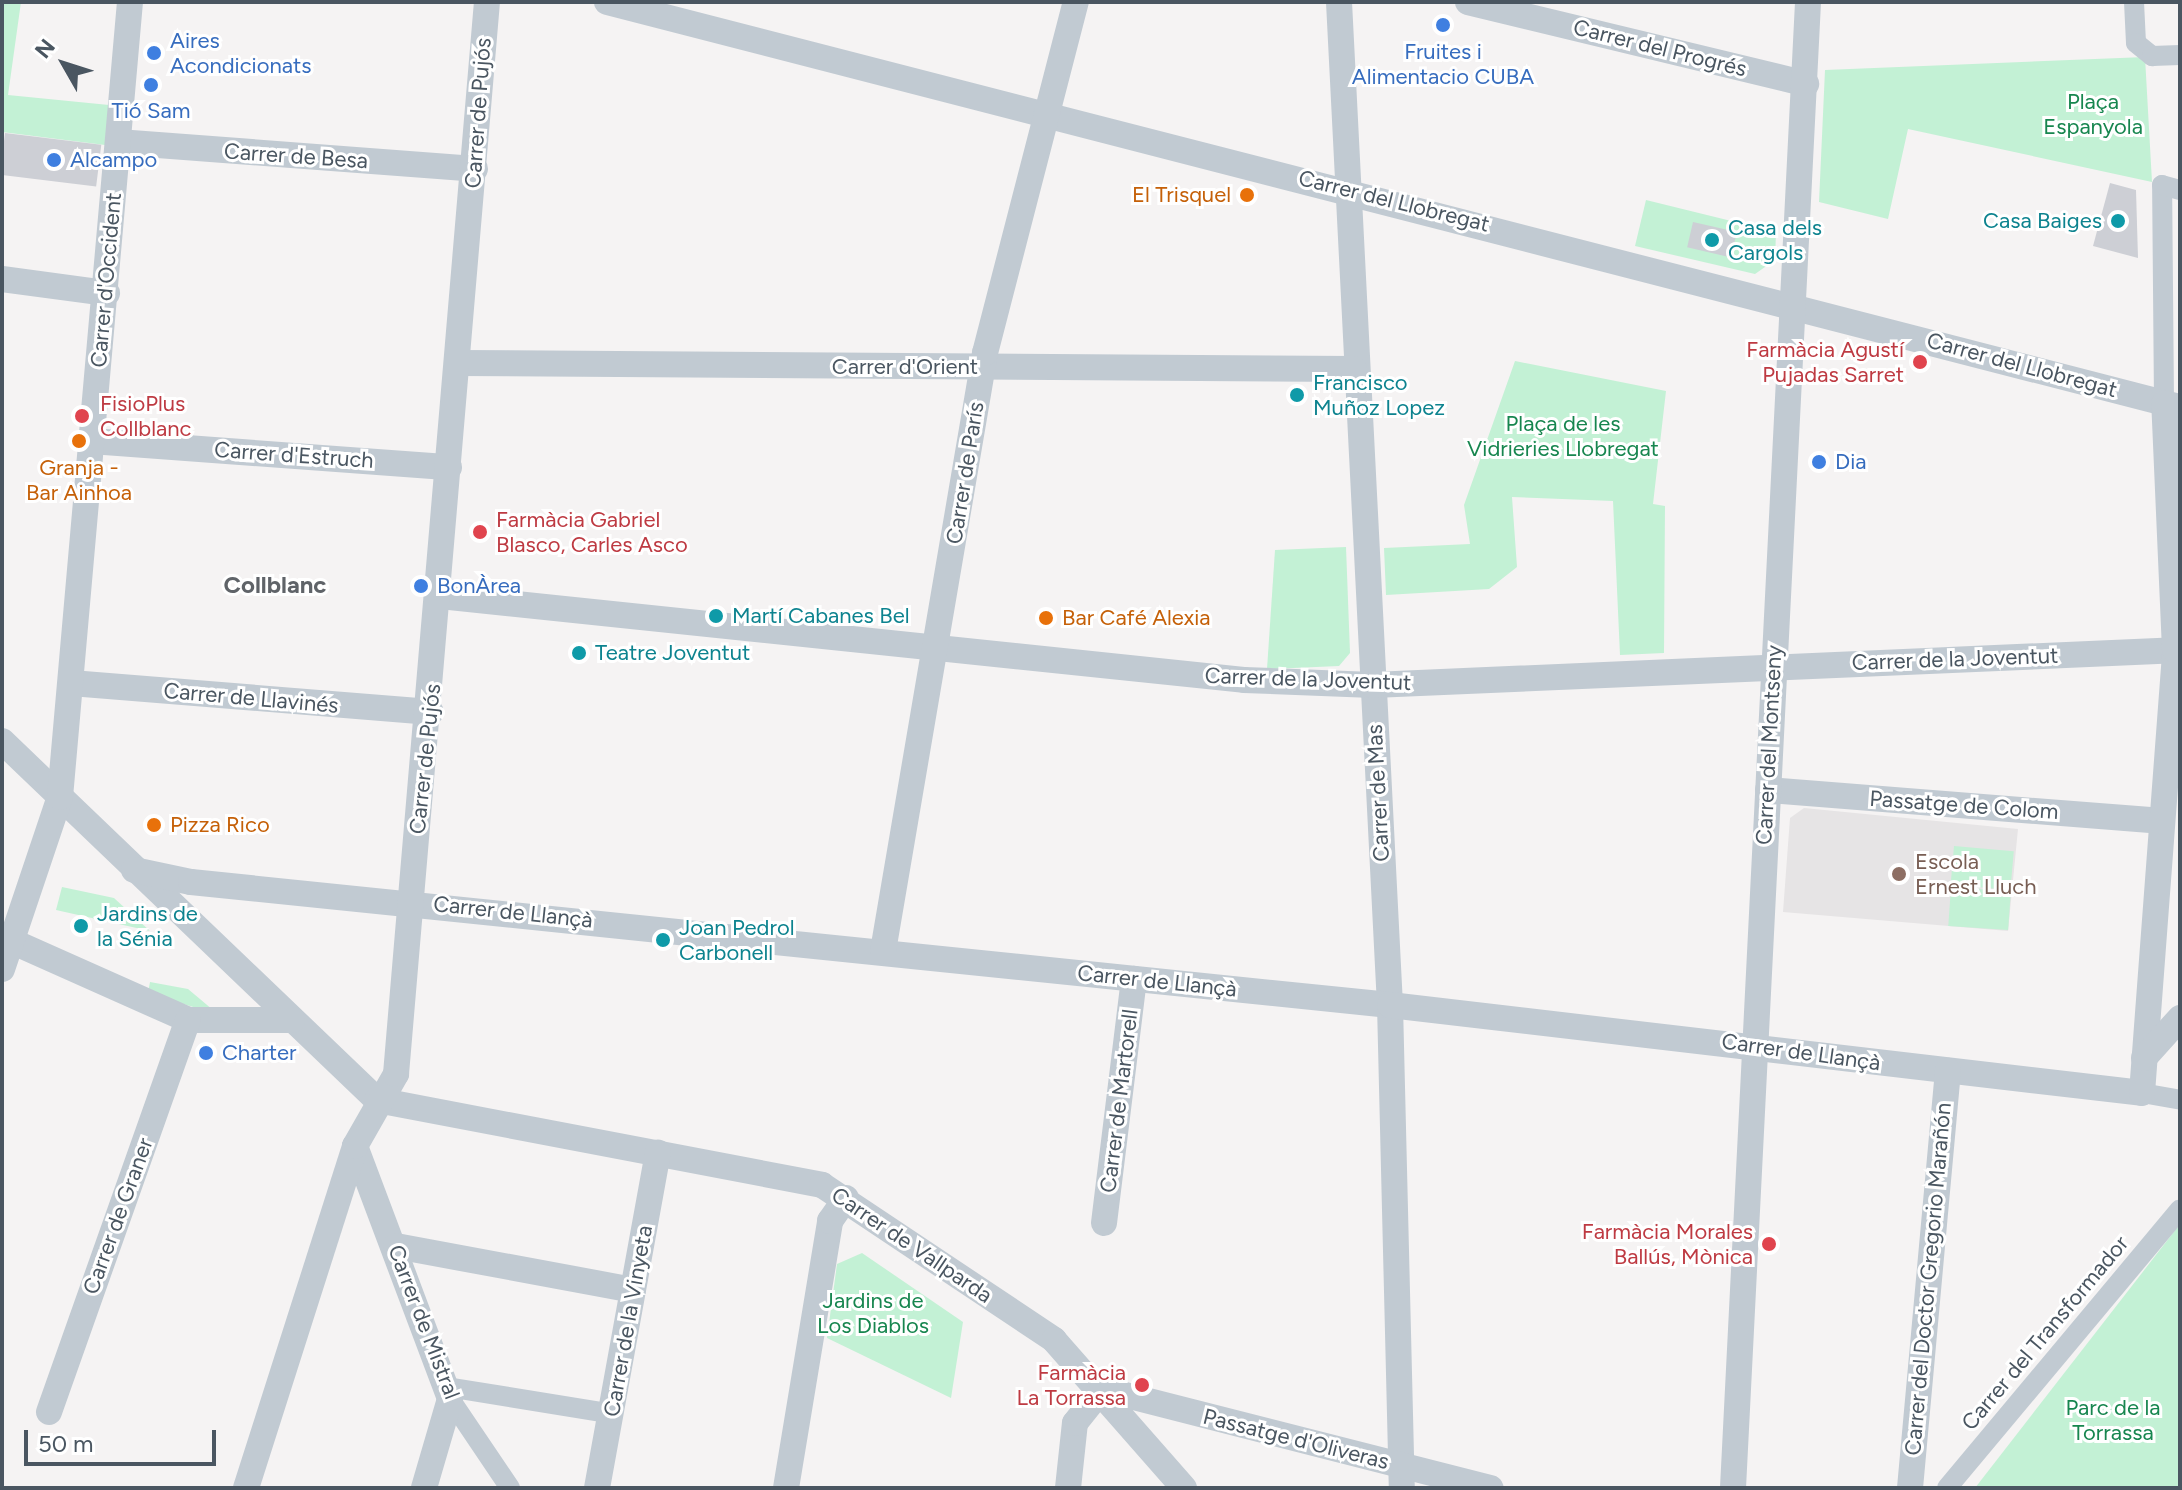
<!DOCTYPE html>
<html>
<head>
<meta charset="utf-8">
<style>
  body { margin:0 }
  #map { position:relative; width:2182px; height:1490px; overflow:hidden; background:#f5f3f3; font-family:Figtree,sans-serif }
  div>[style] { position:absolute }
  .education>* { inset:0; background:#e6e4e5 }
  .green>* { inset:0; background:#c3f1d5; transform-origin:0 0 }
  .building>* { inset:0; background:#cdcfd5; transform-origin:0 0 }
  .pedestrian>* { height:20px; margin:-10px; padding:0 10px; transform-origin:10px; border-radius:10px; background:#c1cad2 }
  .minor>* { height:26px; margin:-13px; padding:0 13px; transform-origin:13px; border-radius:13px; background:#c1cad2 }
  .dots>* { width:22px; height:22px; translate:-50% -50%; box-sizing:border-box; border:4px solid #fff; border-radius:50% }
  span { translate:-50% -50%; white-space:nowrap; text-align:center; line-height:1.15; -webkit-text-stroke:6px #fff; paint-order:stroke }
  .shop-label { font-size:22px; color:#366cbe }
  .left { translate:0 -50%; text-align:left }
  .street-label { font-size:22px; color:#4a5661 }
  .park-label { font-size:22px; color:#17864f }
  .food-label { font-size:22px; color:#c56008 }
  .right { translate:-100% -50%; text-align:right }
  .culture-label { font-size:22px; color:#0d838f }
  .health-label { font-size:22px; color:#be3a42 }
  .education-label { font-size:22px; color:#785e54 }
  .neighbourhood-label { font-size:24px; color:#5f6368; font-weight:700 }
  .frame { position:absolute; inset:0; border:4px solid #4a5661; pointer-events:none }
  .north { position:absolute; left:24px; top:24px; width:80px; height:80px; -webkit-text-stroke:6px #fff; paint-order:stroke; rotate:309deg; font-size:22px; font-weight:700; line-height:32px; text-align:center; color:#4a5661 }
  .north::after { content:''; display:block; margin:auto; width:28px; height:36px; background:#4a5661; clip-path:polygon(50% 0,100% 100%,50% 72%,0 100%) }
  .scale { position:absolute; left:24px; top:1430px; width:192px; height:36px; box-sizing:border-box; border:4px solid #4a5661; border-top:0; padding-left:10px; font-size:24px; line-height:28px; white-space:nowrap; color:#4a5661; -webkit-text-stroke:6px #fff; paint-order:stroke }
</style>
</head>
<body>
<div id="map">
  <div class="education">
    <i style="clip-path:polygon(1804px 808px,2018px 829px,2008px 931px,1783px 912px,1790px 818px)"></i>
  </div>
  <div class="green">
    <i style="clip-path:polygon(2px 2px,21px 2px,8px 95px,109px 105px,105px 145px,2px 132px)"></i>
    <i style="clip-path:polygon(2145px 57px,2152px 182px,1908px 129px,1888px 219px,1819px 202px,1825px 70px)"></i>
    <i style="clip-path:polygon(1646px 200px,1776px 232px,1775px 260px,1755px 274px,1635px 246px)"></i>
    <i style="clip-path:polygon(1515px 361px,1666px 391px,1653px 504px,1665px 506px,1664px 653px,1620px 655px,1613px 501px,1512px 497px,1517px 567px,1489px 589px,1386px 595px,1384px 548px,1470px 544px,1464px 505px)"></i>
    <i style="clip-path:polygon(1346px 547px,1350px 653px,1339px 666px,1267px 669px,1275px 550px)"></i>
    <i style="left:1954px;top:846px;width:60px;height:39px;rotate:5deg"></i>
    <i style="clip-path:polygon(62px 887px,114px 898px,150px 931px,56px 910px)"></i>
    <i style="left:1951px;top:887px;width:60px;height:39px;rotate:4deg"></i>
    <i style="clip-path:polygon(150px 982px,188px 989px,219px 1015px,148px 993px)"></i>
    <i style="clip-path:polygon(2180px 1224px,2180px 1488px,1975px 1488px)"></i>
    <i style="clip-path:polygon(862px 1253px,963px 1322px,951px 1398px,827px 1338px,837px 1264px)"></i>
  </div>
  <div class="building">
    <i style="left:5px;top:133px;width:97px;height:42px;rotate:7deg"></i>
    <i style="clip-path:polygon(2110px 183px,2136px 190px,2138px 258px,2093px 246px)"></i>
    <i style="left:1693px;top:222px;width:45px;height:26px;rotate:13deg"></i>
  </div>
  <div class="pedestrian">
    <i style="left:2134px;top:2px;width:41px;rotate:87.2deg"></i>
    <i style="left:2136px;top:43px;width:21px;rotate:39deg"></i>
    <i style="left:2152px;top:56px;width:28px;rotate:-2deg"></i>
    <i style="left:2164px;top:403px;width:218px;rotate:-90.5deg"></i>
    <i style="left:2162px;top:185px;width:19px;rotate:16deg"></i>
    <i style="left:2142px;top:1093px;width:39px;rotate:10deg"></i>
    <i style="left:447px;top:1387px;width:168px;rotate:9.2deg"></i>
    <i style="left:450px;top:1399px;width:107px;rotate:56deg"></i>
    <i style="left:1947px;top:1488px;width:363px;rotate:-50.1deg"></i>
  </div>
  <div class="minor">
    <i style="left:607px;top:2px;width:1624px;rotate:14.44deg"></i>
    <i style="left:1339px;top:2px;width:1004px;rotate:87.09deg"></i>
    <i style="left:1390px;top:1005px;width:483px;rotate:88.6deg"></i>
    <i style="left:1468px;top:2px;width:348px;rotate:13.6deg"></i>
    <i style="left:118px;top:142px;width:358px;rotate:4.3deg"></i>
    <i style="left:2px;top:279px;width:106px;rotate:7.6deg"></i>
    <i style="left:457px;top:363px;width:897px;rotate:0.38deg"></i>
    <i style="left:91px;top:441px;width:359px;rotate:4.2deg"></i>
    <i style="left:440px;top:596px;width:808px;rotate:5.96deg"></i>
    <i style="left:1244px;top:680px;width:129px;rotate:2.2deg"></i>
    <i style="left:1373px;top:685px;width:808px;rotate:-2.48deg"></i>
    <i style="left:71px;top:683px;width:361px;rotate:4.6deg"></i>
    <i style="left:2px;top:741px;width:519px;rotate:43.75deg"></i>
    <i style="left:1768px;top:790px;width:393px;rotate:4.5deg"></i>
    <i style="left:134px;top:870px;width:58px;rotate:11.9deg"></i>
    <i style="left:191px;top:882px;width:1205px;rotate:5.86deg"></i>
    <i style="left:1390px;top:1005px;width:757px;rotate:6.67deg"></i>
    <i style="left:2142px;top:1093px;width:444px;rotate:-85.7deg"></i>
    <i style="left:2175px;top:650px;width:247px;rotate:-92.5deg"></i>
    <i style="left:2px;top:937px;width:204px;rotate:24deg"></i>
    <i style="left:188px;top:1020px;width:104px"></i>
    <i style="left:883px;top:951px;width:607px;rotate:-80.32deg"></i>
    <i style="left:985px;top:353px;width:363px;rotate:-75.5deg"></i>
    <i style="left:2px;top:969px;width:182px;rotate:-71.4deg"></i>
    <i style="left:60px;top:797px;width:798px;rotate:-84.97deg"></i>
    <i style="left:2144px;top:1058px;width:54px;rotate:-48deg"></i>
    <i style="left:377px;top:1100px;width:453px;rotate:10.8deg"></i>
    <i style="left:822px;top:1185px;width:279px;rotate:33.7deg"></i>
    <i style="left:1054px;top:1340px;width:197px;rotate:48.7deg"></i>
    <i style="left:355px;top:1146px;width:270px;rotate:69.4deg"></i>
    <i style="left:450px;top:1399px;width:93px;rotate:106.3deg"></i>
    <i style="left:1104px;top:1223px;width:246px;rotate:-83deg"></i>
    <i style="left:396px;top:1246px;width:241px;rotate:10.5deg"></i>
    <i style="left:49px;top:1412px;width:416px;rotate:-70.5deg"></i>
    <i style="left:246px;top:1488px;width:359px;rotate:-72.3deg"></i>
    <i style="left:355px;top:1146px;width:83px;rotate:-60.3deg"></i>
    <i style="left:396px;top:1074px;width:1076px;rotate:-85.15deg"></i>
    <i style="left:597px;top:1488px;width:341px;rotate:-79.7deg"></i>
    <i style="left:786px;top:1488px;width:271px;rotate:-80.6deg"></i>
    <i style="left:830px;top:1221px;width:28px;rotate:-55deg"></i>
    <i style="left:1068px;top:1488px;width:65px;rotate:-83.9deg"></i>
    <i style="left:1075px;top:1423px;width:43px;rotate:-51.5deg"></i>
    <i style="left:1102px;top:1389px;width:401px;rotate:14.3deg"></i>
    <i style="left:1733px;top:1488px;width:1488px;rotate:-87.11deg"></i>
    <i style="left:1910px;top:1488px;width:419px;rotate:-84.8deg"></i>
  </div>
  <div class="dots">
    <i style="left:1443px;top:25px;background:#3f7fe0"></i>
    <i style="left:154px;top:53px;background:#3f7fe0"></i>
    <i style="left:151px;top:85px;background:#3f7fe0"></i>
    <i style="left:54px;top:160px;background:#3f7fe0"></i>
    <i style="left:1247px;top:195px;background:#e8710a"></i>
    <i style="left:2118px;top:221px;background:#0f9aa8"></i>
    <i style="left:1712px;top:240px;background:#0f9aa8"></i>
    <i style="left:1920px;top:362px;background:#e0444e"></i>
    <i style="left:1297px;top:395px;background:#0f9aa8"></i>
    <i style="left:82px;top:416px;background:#e0444e"></i>
    <i style="left:79px;top:441px;background:#e8710a"></i>
    <i style="left:1819px;top:462px;background:#3f7fe0"></i>
    <i style="left:480px;top:532px;background:#e0444e"></i>
    <i style="left:421px;top:586px;background:#3f7fe0"></i>
    <i style="left:716px;top:616px;background:#0f9aa8"></i>
    <i style="left:1046px;top:618px;background:#e8710a"></i>
    <i style="left:579px;top:653px;background:#0f9aa8"></i>
    <i style="left:154px;top:825px;background:#e8710a"></i>
    <i style="left:1899px;top:874px;background:#8d6e63"></i>
    <i style="left:81px;top:926px;background:#0f9aa8"></i>
    <i style="left:663px;top:940px;background:#0f9aa8"></i>
    <i style="left:206px;top:1053px;background:#3f7fe0"></i>
    <i style="left:1769px;top:1244px;background:#e0444e"></i>
    <i style="left:1142px;top:1385px;background:#e0444e"></i>
  </div>
  <div class="shop-label">
    <span class="left" style="left:170px;top:53px">Aires<br>Acondicionats</span>
    <span style="left:1443px;top:64px">Fruites i<br>Alimentacio CUBA</span>
    <span style="left:151px;top:111px">Tió Sam</span>
    <span class="left" style="left:70px;top:160px">Alcampo</span>
    <span class="left" style="left:1835px;top:462px">Dia</span>
    <span class="left" style="left:437px;top:586px">BonÀrea</span>
    <span class="left" style="left:222px;top:1053px">Charter</span>
  </div>
  <div class="street-label">
    <span style="left:1660px;top:48px;rotate:14deg">Carrer del Progrés</span>
    <span style="left:478px;top:113px;rotate:-86deg">Carrer de Pujós</span>
    <span style="left:296px;top:156px;rotate:4deg">Carrer de Besa</span>
    <span style="left:1394px;top:201px;rotate:14deg">Carrer del Llobregat</span>
    <span style="left:106px;top:280px;rotate:-85deg">Carrer d'Occident</span>
    <span style="left:2022px;top:365px;rotate:15deg">Carrer del Llobregat</span>
    <span style="left:905px;top:367px">Carrer d'Orient</span>
    <span style="left:294px;top:455px;rotate:4deg">Carrer d'Estruch</span>
    <span style="left:965px;top:473px;rotate:-81deg">Carrer de París</span>
    <span style="left:1955px;top:659px;rotate:-2deg">Carrer de la Joventut</span>
    <span style="left:1308px;top:679px;rotate:2deg">Carrer de la Joventut</span>
    <span style="left:251px;top:698px;rotate:5deg">Carrer de Llavinés</span>
    <span style="left:1769px;top:745px;rotate:-87deg">Carrer del Montseny</span>
    <span style="left:425px;top:759px;rotate:-84deg">Carrer de Pujós</span>
    <span style="left:1378px;top:793px;rotate:-93deg">Carrer de Mas</span>
    <span style="left:1964px;top:805px;rotate:4deg">Passatge de Colom</span>
    <span style="left:513px;top:912px;rotate:6deg">Carrer de Llançà</span>
    <span style="left:1157px;top:981px;rotate:6deg">Carrer de Llançà</span>
    <span style="left:1801px;top:1052px;rotate:8deg">Carrer de Llançà</span>
    <span style="left:1119px;top:1101px;rotate:-83deg">Carrer de Martorell</span>
    <span style="left:118px;top:1216px;rotate:-70deg">Carrer de Graner</span>
    <span style="left:912px;top:1245px;rotate:34deg">Carrer de Vallparda</span>
    <span style="left:1928px;top:1279px;rotate:-85deg">Carrer del Doctor Gregorio Marañón</span>
    <span style="left:628px;top:1321px;rotate:-80deg">Carrer de la Vinyeta</span>
    <span style="left:424px;top:1322px;rotate:69deg">Carrer de Mistral</span>
    <span style="left:2045px;top:1333px;rotate:-50deg">Carrer del Transformador</span>
    <span style="left:1296px;top:1439px;rotate:14deg">Passatge d'Oliveras</span>
  </div>
  <div class="park-label">
    <span style="left:2093px;top:114px">Plaça<br>Espanyola</span>
    <span style="left:1563px;top:436px">Plaça de les<br>Vidrieries Llobregat</span>
    <span style="left:873px;top:1313px">Jardins de<br>Los Diablos</span>
    <span style="left:2113px;top:1420px">Parc de la<br>Torrassa</span>
  </div>
  <div class="food-label">
    <span class="right" style="left:1231px;top:195px">El Trisquel</span>
    <span style="left:79px;top:480px">Granja -<br>Bar Ainhoa</span>
    <span class="left" style="left:1062px;top:618px">Bar Café Alexia</span>
    <span class="left" style="left:170px;top:825px">Pizza Rico</span>
  </div>
  <div class="culture-label">
    <span class="right" style="left:2102px;top:221px">Casa Baiges</span>
    <span class="left" style="left:1728px;top:240px">Casa dels<br>Cargols</span>
    <span class="left" style="left:1313px;top:395px">Francisco<br>Muñoz Lopez</span>
    <span class="left" style="left:732px;top:616px">Martí Cabanes Bel</span>
    <span class="left" style="left:595px;top:653px">Teatre Joventut</span>
    <span class="left" style="left:97px;top:926px">Jardins de<br>la Sénia</span>
    <span class="left" style="left:679px;top:940px">Joan Pedrol<br>Carbonell</span>
  </div>
  <div class="health-label">
    <span class="right" style="left:1904px;top:362px">Farmàcia Agustí<br>Pujadas Sarret</span>
    <span class="left" style="left:100px;top:416px">FisioPlus<br>Collblanc</span>
    <span class="left" style="left:496px;top:532px">Farmàcia Gabriel<br>Blasco, Carles Asco</span>
    <span class="right" style="left:1753px;top:1244px">Farmàcia Morales<br>Ballús, Mònica</span>
    <span class="right" style="left:1126px;top:1385px">Farmàcia<br>La Torrassa</span>
  </div>
  <div class="education-label">
    <span class="left" style="left:1915px;top:874px">Escola<br>Ernest Lluch</span>
  </div>
  <div class="neighbourhood-label">
    <span style="left:275px;top:585px">Collblanc</span>
  </div>
  <div class="frame"></div>
  <div class="north">N</div>
  <div class="scale">50 m</div>
</div>
</body>
</html>
